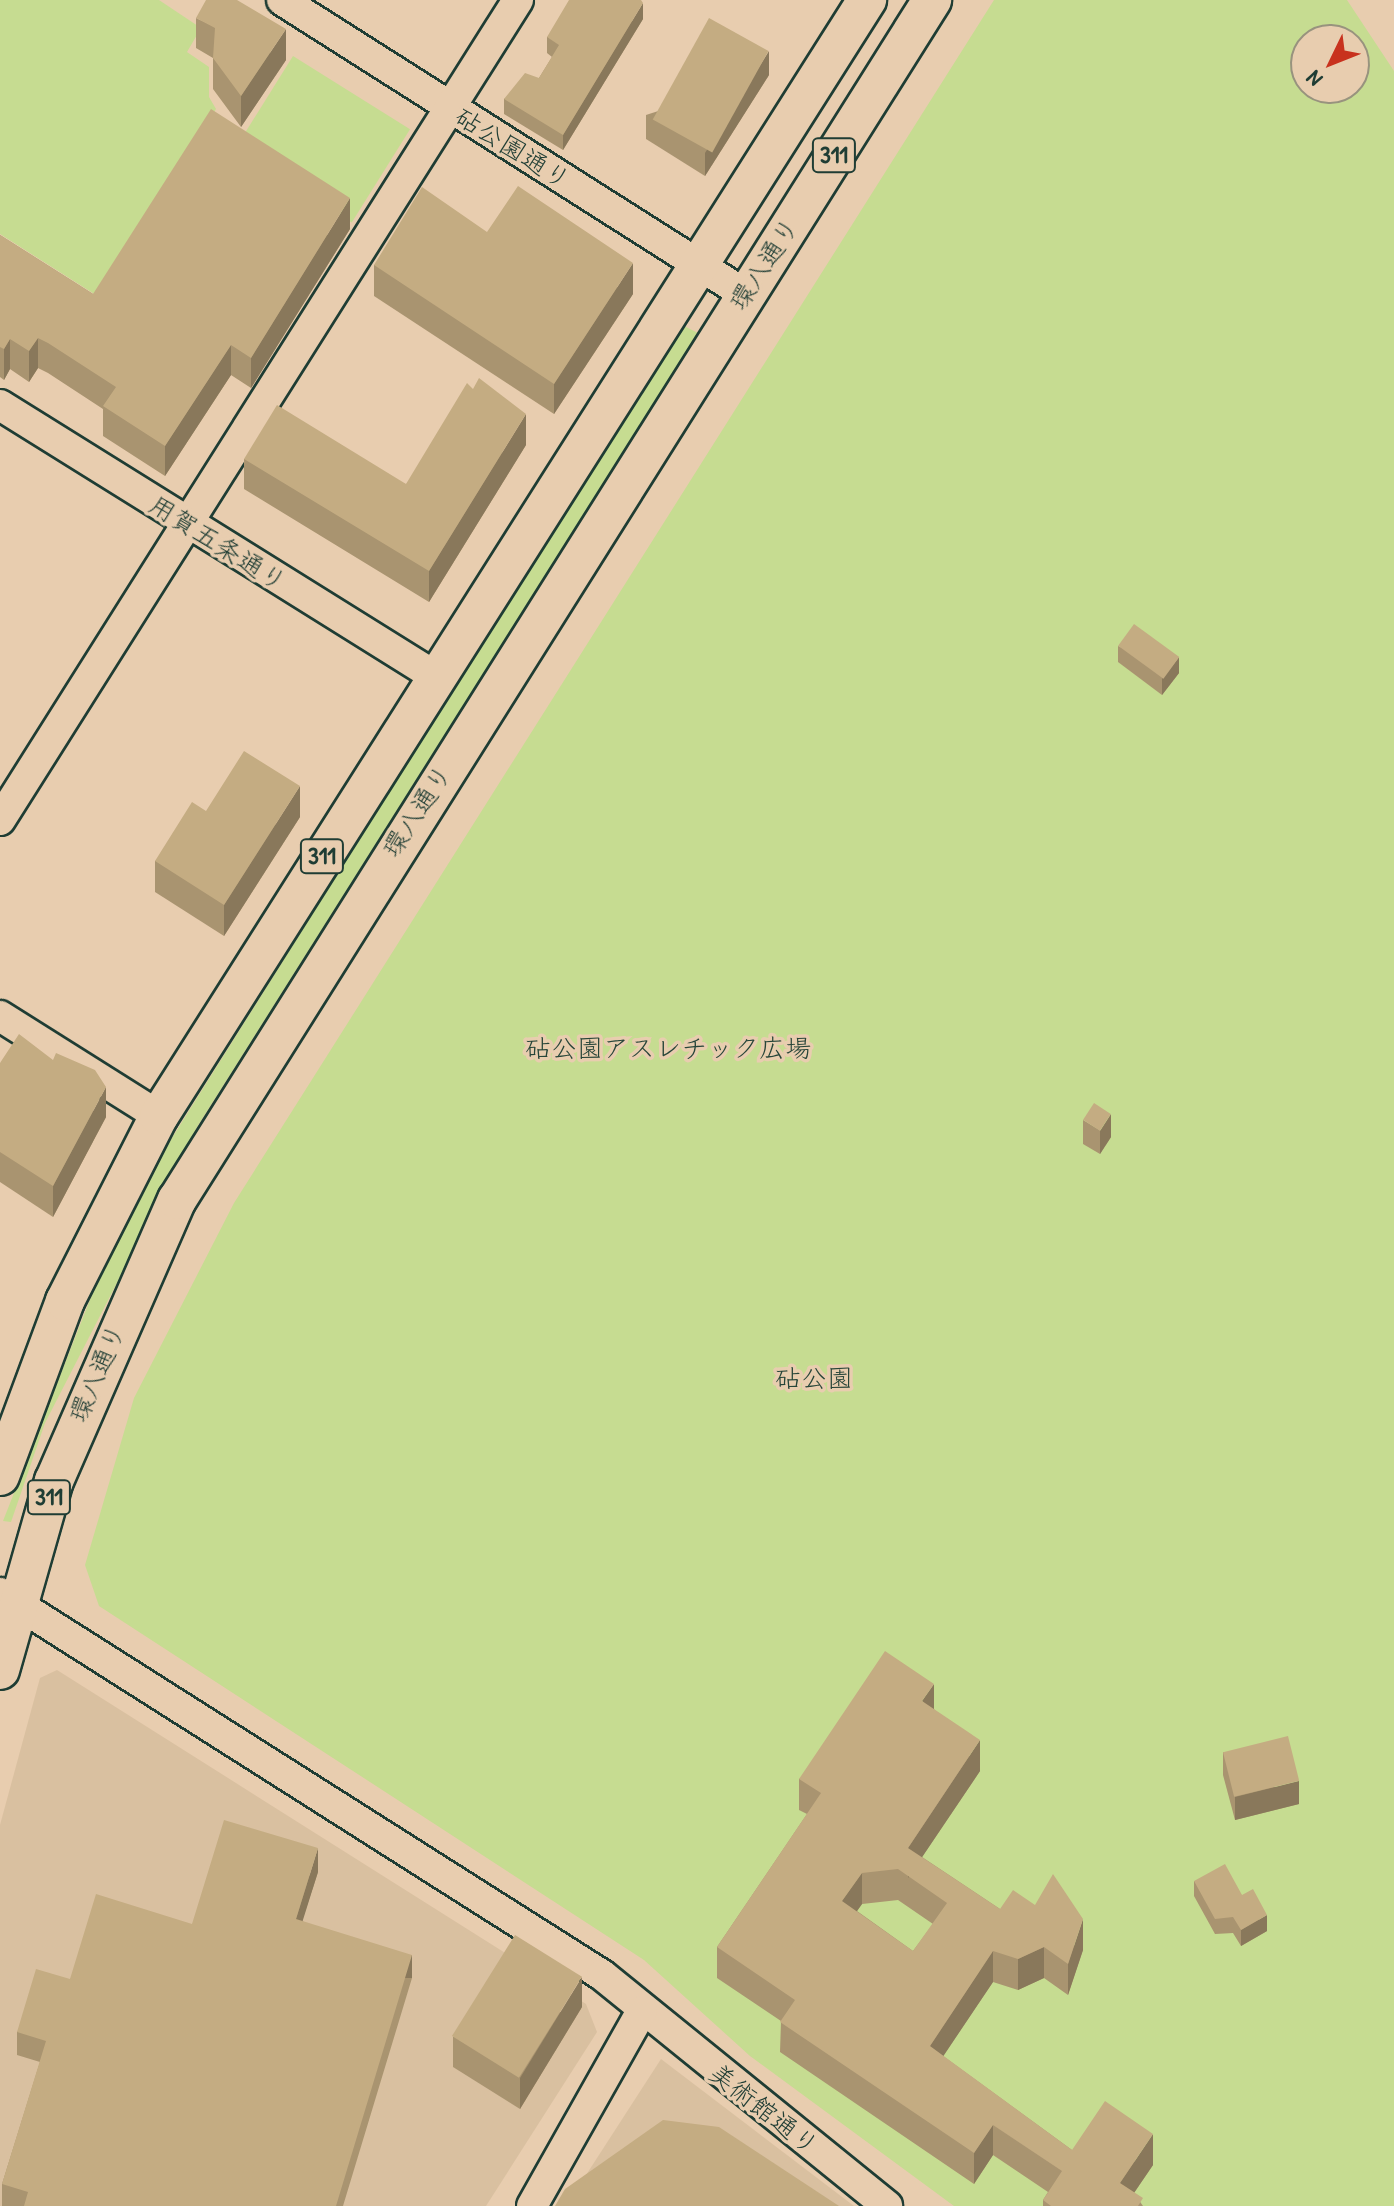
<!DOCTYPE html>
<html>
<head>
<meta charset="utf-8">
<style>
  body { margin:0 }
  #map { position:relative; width:1394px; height:2206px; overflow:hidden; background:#e8cdaf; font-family:"Patrick Hand","Klee One",sans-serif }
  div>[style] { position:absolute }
  .built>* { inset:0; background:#d9c0a0 }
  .green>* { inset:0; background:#c6dc91; transform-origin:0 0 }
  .roads { filter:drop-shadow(2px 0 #1f3d34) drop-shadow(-2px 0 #1f3d34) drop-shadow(0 2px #1f3d34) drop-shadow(0 -2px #1f3d34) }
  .minor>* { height:30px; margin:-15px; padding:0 15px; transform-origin:15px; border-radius:15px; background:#e8cdaf }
  .major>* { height:38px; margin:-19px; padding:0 19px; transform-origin:19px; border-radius:19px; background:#e8cdaf }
  .wall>* { inset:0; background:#a99470 }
  .shaded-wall>* { inset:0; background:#89785b; transform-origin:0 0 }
  .building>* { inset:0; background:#c4ac82; transform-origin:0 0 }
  span { translate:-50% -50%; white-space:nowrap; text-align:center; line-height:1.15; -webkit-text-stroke:7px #e8cdaf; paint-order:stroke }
  .shield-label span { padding:2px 6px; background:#e8cdaf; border:2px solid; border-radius:6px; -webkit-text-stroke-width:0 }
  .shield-label { font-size:24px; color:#1f3d34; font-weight:700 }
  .street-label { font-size:26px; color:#1f3d34 }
  .park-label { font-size:26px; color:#274539 }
  .north { position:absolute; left:1290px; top:24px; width:80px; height:80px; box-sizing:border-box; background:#e8cdaf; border:2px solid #98937e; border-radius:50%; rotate:227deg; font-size:22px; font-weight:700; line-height:32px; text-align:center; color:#1f3d34 }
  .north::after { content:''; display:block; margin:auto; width:28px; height:36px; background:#c8321e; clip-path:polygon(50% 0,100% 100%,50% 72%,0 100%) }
</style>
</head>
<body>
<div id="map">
  <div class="built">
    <i style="clip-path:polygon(57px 1670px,586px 2004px,597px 2032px,486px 2206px,0 2206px,0 1825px,40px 1678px)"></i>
    <i style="clip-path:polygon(661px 2059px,854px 2206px,566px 2206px)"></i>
  </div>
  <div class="green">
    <i style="clip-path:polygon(0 0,159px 0,201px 28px,187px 52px,209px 67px,209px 97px,216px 109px,99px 297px,0 234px)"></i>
    <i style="clip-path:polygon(evenodd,994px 0,1347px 0,1394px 71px,1394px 2206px,954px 2206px,750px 2056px,644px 1960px,99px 1606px,85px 1565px,134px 1398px,234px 1203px,994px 0,1306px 40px,1354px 40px,1354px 88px,1306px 88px,1306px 40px)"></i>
    <i style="left:293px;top:56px;width:138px;height:110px;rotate:32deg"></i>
    <i style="clip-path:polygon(682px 325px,698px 333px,197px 1127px,45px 1423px,11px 1522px,3px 1521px,102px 1269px,165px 1149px)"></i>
  </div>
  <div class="roads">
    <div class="minor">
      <i style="left:282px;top:0;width:548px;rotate:32.42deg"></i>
      <i style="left:0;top:405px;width:516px;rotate:31.93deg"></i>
      <i style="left:0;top:820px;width:970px;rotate:-57.72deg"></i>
      <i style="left:0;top:1016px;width:188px;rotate:32.2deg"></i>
      <i style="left:0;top:1593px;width:713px;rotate:32.4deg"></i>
      <i style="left:602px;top:1975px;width:367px;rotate:39deg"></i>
      <i style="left:532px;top:2206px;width:224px;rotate:-60.6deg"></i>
    </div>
    <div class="major">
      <i style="left:0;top:1476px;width:187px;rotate:-69.6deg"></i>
      <i style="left:65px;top:1301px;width:208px;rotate:-63.1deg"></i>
      <i style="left:159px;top:1116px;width:1322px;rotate:-57.61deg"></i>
      <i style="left:0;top:1670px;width:197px;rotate:-74.1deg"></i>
      <i style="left:54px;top:1481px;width:307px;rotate:-66.4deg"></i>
      <i style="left:177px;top:1200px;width:1418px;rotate:-57.82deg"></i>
    </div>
  </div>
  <div class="wall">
    <i style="clip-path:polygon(196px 18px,286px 60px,241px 127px,213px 89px,213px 58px,196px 48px)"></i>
    <i style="clip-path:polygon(643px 19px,563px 150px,504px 114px,504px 99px,539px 78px,552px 57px,547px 53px,547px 37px)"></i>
    <i style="clip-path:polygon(769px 75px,705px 176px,646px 139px,646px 115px)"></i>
    <i style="clip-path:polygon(350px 229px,251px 388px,231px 375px,165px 476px,103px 436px,103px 409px,48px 373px,38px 368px,29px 382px,10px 369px,4px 380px,0 377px,0 235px,93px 294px)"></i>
    <i style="clip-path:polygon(487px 232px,633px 294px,554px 414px,374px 296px,374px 265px)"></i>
    <i style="clip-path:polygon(526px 445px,429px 602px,244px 489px,244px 459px,406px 484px)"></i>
    <i style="clip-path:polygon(1118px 646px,1179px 673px,1162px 695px,1118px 662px)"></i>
    <i style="clip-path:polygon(300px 817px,224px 936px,155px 892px,155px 861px)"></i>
    <i style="clip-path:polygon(0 1063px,106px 1117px,53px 1217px,0 1182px)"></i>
    <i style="clip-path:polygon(1083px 1120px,1111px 1137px,1100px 1154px,1083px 1144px)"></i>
    <i style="clip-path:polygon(evenodd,934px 1709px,980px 1771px,922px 1857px,1000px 1909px,1083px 1950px,1068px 1995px,1044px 1978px,1018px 1990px,993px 1982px,943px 2056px,1072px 2150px,1153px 2165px,1134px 2193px,1143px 2206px,1043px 2206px,1043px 2200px,1048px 2192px,993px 2155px,974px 2184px,780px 2052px,781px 2021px,717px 1978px,717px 1947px,807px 1814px,799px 1810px,799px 1779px,934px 1709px,898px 1900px,933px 1924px,913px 1951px,857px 1911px,862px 1904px,898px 1900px)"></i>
    <i style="clip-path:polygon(1223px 1752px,1299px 1804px,1235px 1820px,1223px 1775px)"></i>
    <i style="clip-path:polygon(318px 1872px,302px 1921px,412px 1978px,343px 2206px,2px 2206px,2px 2184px,40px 2062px,17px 2055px,17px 2032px,70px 1979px,192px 1924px)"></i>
    <i style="clip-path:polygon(1194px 1881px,1242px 1895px,1267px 1931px,1241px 1946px,1233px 1933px,1215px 1934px,1194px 1896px)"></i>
    <i style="clip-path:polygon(582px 2007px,520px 2109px,453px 2067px,453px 2037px)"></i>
  </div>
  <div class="shaded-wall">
    <i style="clip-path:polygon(643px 3px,643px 19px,563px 150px,563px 135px)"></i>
    <i style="clip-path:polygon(286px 29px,286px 60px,241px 127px,241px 96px)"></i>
    <i style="clip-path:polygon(769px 51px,769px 75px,705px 176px,705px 153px)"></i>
    <i style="clip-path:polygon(350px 198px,350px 229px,251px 388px,251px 358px)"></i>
    <i style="clip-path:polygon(633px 263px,633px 294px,554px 414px,554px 384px)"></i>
    <i style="clip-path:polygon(38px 338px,38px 368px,29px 382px,29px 351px)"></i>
    <i style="clip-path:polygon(10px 339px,10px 369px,4px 380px,4px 349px)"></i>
    <i style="clip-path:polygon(231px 345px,231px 375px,165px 476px,165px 446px)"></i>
    <i style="clip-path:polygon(526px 414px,526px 445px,429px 602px,429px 571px)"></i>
    <i style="clip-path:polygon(1179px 657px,1179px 673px,1162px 695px,1162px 679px)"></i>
    <i style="clip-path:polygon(300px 786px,300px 817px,224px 936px,224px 905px)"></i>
    <i style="clip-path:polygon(106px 1087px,106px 1117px,53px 1217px,53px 1186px)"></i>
    <i style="clip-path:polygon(1111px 1114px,1111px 1137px,1100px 1154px,1100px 1131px)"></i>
    <i style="clip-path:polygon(934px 1684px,934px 1715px,922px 1701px)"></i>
    <i style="clip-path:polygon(980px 1740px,980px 1771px,908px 1878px,908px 1848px)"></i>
    <i style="clip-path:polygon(1299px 1781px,1299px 1804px,1235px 1820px,1235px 1797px)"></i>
    <i style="clip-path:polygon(318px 1848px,318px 1872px,296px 1942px,296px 1919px)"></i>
    <i style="clip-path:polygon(862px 1873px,862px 1904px,842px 1932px,842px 1901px)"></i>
    <i style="clip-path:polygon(1267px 1915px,1267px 1931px,1241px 1946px,1241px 1930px)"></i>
    <i style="clip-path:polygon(1083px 1919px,1083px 1950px,1068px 1995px,1068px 1964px)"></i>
    <i style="clip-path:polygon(1044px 1947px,1044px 1978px,1018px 1990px,1018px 1959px)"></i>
    <i style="clip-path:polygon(993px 1951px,993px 1982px,930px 2076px,930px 2046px)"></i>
    <i style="left:412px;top:1955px;width:23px;height:262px;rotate:90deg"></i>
    <i style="clip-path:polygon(582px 1977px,582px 2007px,520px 2109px,520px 2078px)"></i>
    <i style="clip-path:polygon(993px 2125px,993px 2155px,974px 2184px,974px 2153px)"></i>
    <i style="clip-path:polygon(1153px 2134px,1153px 2165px,1125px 2206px,1120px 2183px)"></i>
  </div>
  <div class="building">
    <i style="clip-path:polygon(206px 0,237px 0,286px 29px,241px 96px,213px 58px,215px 28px,196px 18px)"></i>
    <i style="clip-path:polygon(569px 0,641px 0,643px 3px,563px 135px,504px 99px,525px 73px,539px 78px,559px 45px,547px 37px)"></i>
    <i style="left:709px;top:18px;width:68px;height:116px;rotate:29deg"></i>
    <i style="clip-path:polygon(211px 109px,350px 198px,251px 358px,231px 345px,165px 446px,103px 406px,116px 387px,48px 343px,38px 338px,29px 351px,10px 339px,4px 349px,0 347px,0 235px,93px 294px)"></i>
    <i style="clip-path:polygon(518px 186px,633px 263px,554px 384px,374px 265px,422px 187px,487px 232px)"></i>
    <i style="clip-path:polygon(479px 378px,526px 414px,429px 571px,244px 459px,277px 405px,406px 484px,467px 383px,473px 389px)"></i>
    <i style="left:1134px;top:624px;width:56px;height:27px;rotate:36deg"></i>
    <i style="clip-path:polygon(244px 751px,300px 786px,224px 905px,155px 861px,192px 802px,206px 811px)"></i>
    <i style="clip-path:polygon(19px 1034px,53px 1060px,56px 1053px,95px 1070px,106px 1087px,53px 1186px,0 1152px,0 1063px)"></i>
    <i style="left:1094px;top:1103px;width:20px;height:20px;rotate:33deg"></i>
    <i style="clip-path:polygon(evenodd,885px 1651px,934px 1684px,922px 1701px,980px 1740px,908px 1848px,1000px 1909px,1013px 1890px,1035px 1905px,1053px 1874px,1083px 1919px,1068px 1964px,1044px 1947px,1018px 1959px,993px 1951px,930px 2046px,1072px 2150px,1105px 2101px,1153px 2134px,1120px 2183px,1143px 2198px,1138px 2206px,1051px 2206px,1043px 2200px,1062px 2171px,993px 2125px,974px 2153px,780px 2022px,795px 2000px,717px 1947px,821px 1793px,799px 1779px,885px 1651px,898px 1869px,947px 1903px,913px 1951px,842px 1901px,862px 1873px,898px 1869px)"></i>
    <i style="left:1288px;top:1736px;width:46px;height:67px;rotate:76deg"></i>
    <i style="clip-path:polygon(224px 1820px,318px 1848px,296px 1919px,412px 1955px,336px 2206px,24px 2206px,28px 2192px,2px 2184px,46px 2041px,17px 2032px,36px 1969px,70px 1979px,96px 1894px,192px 1924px)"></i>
    <i style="clip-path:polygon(1225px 1864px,1242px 1895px,1253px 1889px,1267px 1915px,1241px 1930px,1233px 1917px,1215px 1919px,1194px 1881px)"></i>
    <i style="left:515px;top:1935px;width:79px;height:119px;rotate:32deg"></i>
    <i style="clip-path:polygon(663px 2120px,719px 2127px,839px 2206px,555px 2206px,565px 2189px)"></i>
  </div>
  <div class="shield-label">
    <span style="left:834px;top:155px">311</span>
    <span style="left:322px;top:856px">311</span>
    <span style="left:49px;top:1497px">311</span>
  </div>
  <div class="street-label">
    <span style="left:513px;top:148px;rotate:32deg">砧公園通り</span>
    <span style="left:764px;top:264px;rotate:-57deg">環八通り</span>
    <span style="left:218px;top:543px;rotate:32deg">用賀五条通り</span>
    <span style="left:417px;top:811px;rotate:-57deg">環八通り</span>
    <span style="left:97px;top:1373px;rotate:-67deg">環八通り</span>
    <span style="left:764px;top:2109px;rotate:38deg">美術館通り</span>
  </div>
  <div class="park-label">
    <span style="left:668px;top:1048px">砧公園アスレチック広場</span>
    <span style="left:814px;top:1378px">砧公園</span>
  </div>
  <div class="north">N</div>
</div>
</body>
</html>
